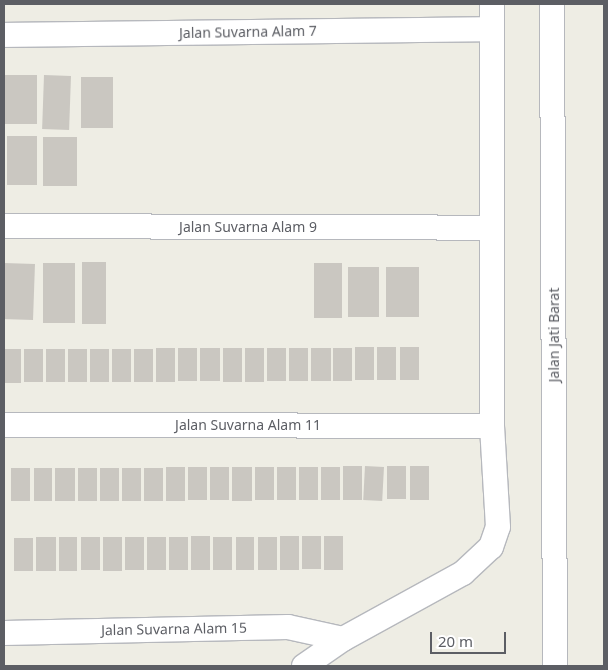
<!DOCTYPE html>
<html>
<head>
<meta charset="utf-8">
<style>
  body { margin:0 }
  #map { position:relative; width:608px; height:670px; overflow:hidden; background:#eeede4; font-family:"Noto Sans",sans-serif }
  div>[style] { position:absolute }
  .building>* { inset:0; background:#cac7c1; transform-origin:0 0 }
  .roads { filter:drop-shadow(1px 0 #b6b8bd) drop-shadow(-1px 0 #b6b8bd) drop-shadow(0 1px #b6b8bd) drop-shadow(0 -1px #b6b8bd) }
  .minor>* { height:24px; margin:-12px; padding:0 12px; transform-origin:12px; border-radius:12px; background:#fff }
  span { translate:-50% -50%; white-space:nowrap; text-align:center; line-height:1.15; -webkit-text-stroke:4.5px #fff; paint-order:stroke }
  .street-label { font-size:14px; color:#5c5e64 }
  .frame { position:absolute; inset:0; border:5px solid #5c5e64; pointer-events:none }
  .scale { position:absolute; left:430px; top:632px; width:76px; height:22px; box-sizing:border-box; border:2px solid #5c5e64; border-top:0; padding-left:6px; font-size:15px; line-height:18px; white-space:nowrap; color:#5c5e64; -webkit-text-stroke:4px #fff; paint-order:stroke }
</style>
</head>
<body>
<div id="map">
  <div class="building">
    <i style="left:4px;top:75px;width:33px;height:49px"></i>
    <i style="left:44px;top:75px;width:27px;height:54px;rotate:2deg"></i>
    <i style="left:81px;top:77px;width:32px;height:51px"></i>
    <i style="left:7px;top:136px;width:30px;height:49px"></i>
    <i style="left:43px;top:137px;width:34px;height:49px"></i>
    <i style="left:82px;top:262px;width:24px;height:62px"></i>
    <i style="left:4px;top:263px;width:31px;height:56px;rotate:2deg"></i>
    <i style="left:43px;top:263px;width:32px;height:60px"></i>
    <i style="left:314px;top:263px;width:28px;height:55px"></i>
    <i style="left:348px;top:267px;width:31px;height:50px"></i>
    <i style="left:386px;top:267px;width:33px;height:50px"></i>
    <i style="left:374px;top:347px;width:33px;height:19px;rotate:90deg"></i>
    <i style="left:377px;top:347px;width:19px;height:33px"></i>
    <i style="left:400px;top:347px;width:19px;height:33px"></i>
    <i style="left:156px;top:348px;width:19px;height:34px"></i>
    <i style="left:178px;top:348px;width:19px;height:33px"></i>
    <i style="left:200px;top:348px;width:20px;height:33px"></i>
    <i style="left:242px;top:348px;width:34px;height:19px;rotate:90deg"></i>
    <i style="left:245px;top:348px;width:19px;height:34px"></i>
    <i style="left:267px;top:348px;width:19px;height:33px"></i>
    <i style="left:289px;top:348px;width:19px;height:33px"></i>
    <i style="left:311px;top:348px;width:20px;height:33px"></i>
    <i style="left:333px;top:348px;width:19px;height:33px"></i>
    <i style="left:21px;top:349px;width:34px;height:17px;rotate:90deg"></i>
    <i style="left:24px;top:349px;width:19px;height:33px"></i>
    <i style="left:46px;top:349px;width:19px;height:33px"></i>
    <i style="left:68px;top:349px;width:19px;height:33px"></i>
    <i style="left:90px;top:349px;width:19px;height:33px"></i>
    <i style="left:112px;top:349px;width:19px;height:33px"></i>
    <i style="left:134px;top:349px;width:19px;height:33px"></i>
    <i style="left:362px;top:466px;width:34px;height:19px;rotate:90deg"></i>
    <i style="left:365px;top:466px;width:19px;height:34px;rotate:3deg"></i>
    <i style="left:387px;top:466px;width:19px;height:33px"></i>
    <i style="left:410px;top:466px;width:19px;height:34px"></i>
    <i style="left:185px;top:467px;width:34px;height:19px;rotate:90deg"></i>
    <i style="left:188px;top:467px;width:19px;height:33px"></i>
    <i style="left:210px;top:467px;width:19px;height:33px"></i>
    <i style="left:232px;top:467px;width:20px;height:34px"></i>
    <i style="left:255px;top:467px;width:19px;height:33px"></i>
    <i style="left:277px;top:467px;width:19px;height:33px"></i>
    <i style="left:299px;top:467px;width:19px;height:33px"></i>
    <i style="left:321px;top:467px;width:19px;height:33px"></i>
    <i style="left:11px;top:468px;width:19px;height:33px"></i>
    <i style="left:34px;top:468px;width:18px;height:33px"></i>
    <i style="left:55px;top:468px;width:20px;height:33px"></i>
    <i style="left:78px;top:468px;width:19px;height:33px"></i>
    <i style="left:100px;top:468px;width:19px;height:33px"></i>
    <i style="left:122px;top:468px;width:19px;height:33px"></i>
    <i style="left:144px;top:468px;width:19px;height:33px"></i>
    <i style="left:210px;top:536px;width:34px;height:19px;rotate:90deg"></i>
    <i style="left:299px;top:536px;width:34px;height:19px;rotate:90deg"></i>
    <i style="left:302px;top:536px;width:19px;height:33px"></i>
    <i style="left:324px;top:536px;width:19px;height:34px"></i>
    <i style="left:56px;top:537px;width:34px;height:20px;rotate:90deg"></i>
    <i style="left:77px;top:537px;width:34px;height:18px;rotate:90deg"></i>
    <i style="left:81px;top:537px;width:19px;height:33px"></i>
    <i style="left:103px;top:537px;width:19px;height:34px"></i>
    <i style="left:125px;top:537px;width:19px;height:33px"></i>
    <i style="left:147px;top:537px;width:19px;height:33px"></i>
    <i style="left:169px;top:537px;width:19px;height:33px"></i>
    <i style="left:213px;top:537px;width:19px;height:33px"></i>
    <i style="left:236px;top:537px;width:18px;height:33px"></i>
    <i style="left:258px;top:537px;width:19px;height:33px"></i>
    <i style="left:14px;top:538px;width:19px;height:33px"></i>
  </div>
  <div class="roads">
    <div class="minor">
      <i style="left:552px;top:4px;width:662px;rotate:89.74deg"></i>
      <i style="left:4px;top:35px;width:488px;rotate:-0.7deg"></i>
      <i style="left:4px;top:226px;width:488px;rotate:0.2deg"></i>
      <i style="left:4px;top:425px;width:488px;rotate:0.1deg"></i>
      <i style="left:4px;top:633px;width:284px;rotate:-1.2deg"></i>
      <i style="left:288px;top:627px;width:56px;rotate:12.3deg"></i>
      <i style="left:304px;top:666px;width:47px;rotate:-34.7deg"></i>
      <i style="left:343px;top:639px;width:137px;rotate:-28.8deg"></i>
      <i style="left:463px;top:573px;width:38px;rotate:-43deg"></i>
      <i style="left:491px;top:547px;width:21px;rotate:-71deg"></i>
      <i style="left:498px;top:527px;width:101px;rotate:-93.4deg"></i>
      <i style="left:492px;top:426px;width:422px;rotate:-90deg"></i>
    </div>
  </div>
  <div class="street-label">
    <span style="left:248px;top:32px;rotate:-1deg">Jalan Suvarna Alam 7</span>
    <span style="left:248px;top:227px">Jalan Suvarna Alam 9</span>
    <span style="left:554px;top:335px;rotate:-90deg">Jalan Jati Barat</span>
    <span style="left:248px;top:425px">Jalan Suvarna Alam 11</span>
    <span style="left:174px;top:629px;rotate:-1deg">Jalan Suvarna Alam 15</span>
  </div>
  <div class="frame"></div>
  <div class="scale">20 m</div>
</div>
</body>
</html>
